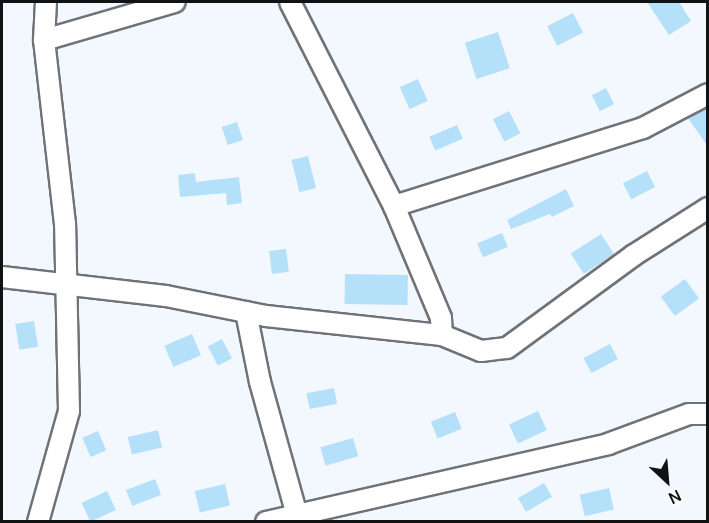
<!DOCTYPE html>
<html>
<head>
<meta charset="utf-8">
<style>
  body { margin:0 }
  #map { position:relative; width:709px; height:523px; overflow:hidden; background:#f3f8fe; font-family:Manrope,sans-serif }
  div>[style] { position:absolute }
  .building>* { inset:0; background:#b4e0f9; transform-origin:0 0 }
  .roads { filter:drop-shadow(2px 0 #6f7378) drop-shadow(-2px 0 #6f7378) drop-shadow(0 2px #6f7378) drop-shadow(0 -2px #6f7378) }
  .street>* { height:20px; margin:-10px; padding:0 10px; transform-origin:10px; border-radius:10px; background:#fff }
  span { translate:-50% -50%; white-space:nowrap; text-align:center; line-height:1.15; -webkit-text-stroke:6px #fff; paint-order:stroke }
  .frame { position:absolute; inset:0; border:3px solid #101214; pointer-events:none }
  .north { position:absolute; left:637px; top:451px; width:60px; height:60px; -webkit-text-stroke:4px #fff; paint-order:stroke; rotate:154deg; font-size:16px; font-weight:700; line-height:24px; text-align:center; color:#101214 }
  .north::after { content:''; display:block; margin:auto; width:21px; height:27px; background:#101214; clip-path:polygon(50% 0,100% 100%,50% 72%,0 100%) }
</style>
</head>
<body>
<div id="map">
  <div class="building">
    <i style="clip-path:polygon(647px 2px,679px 2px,691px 21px,669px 35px)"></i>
    <i style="left:573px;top:13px;width:22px;height:29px;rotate:63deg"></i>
    <i style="left:498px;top:32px;width:38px;height:35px;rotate:72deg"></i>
    <i style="left:418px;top:79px;width:24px;height:20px;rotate:66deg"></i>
    <i style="left:606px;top:88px;width:18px;height:16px;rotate:63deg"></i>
    <i style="clip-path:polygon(708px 108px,708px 147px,688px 118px)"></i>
    <i style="left:509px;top:111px;width:25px;height:18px;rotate:63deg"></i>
    <i style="left:237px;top:122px;width:19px;height:16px;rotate:72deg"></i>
    <i style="left:457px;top:125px;width:15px;height:30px;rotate:67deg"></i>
    <i style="left:308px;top:156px;width:33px;height:17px;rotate:76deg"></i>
    <i style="left:647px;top:171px;width:18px;height:27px;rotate:63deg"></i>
    <i style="clip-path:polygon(195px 173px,196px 182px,239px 177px,242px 203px,227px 205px,226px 193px,180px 197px,178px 175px)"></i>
    <i style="clip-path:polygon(566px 189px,574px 206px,552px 217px,550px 214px,511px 229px,507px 220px)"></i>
    <i style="left:502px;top:233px;width:15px;height:27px;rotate:67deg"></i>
    <i style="left:601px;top:234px;width:24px;height:36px;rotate:57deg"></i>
    <i style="left:286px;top:249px;width:23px;height:17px;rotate:83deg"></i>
    <i style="left:345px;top:274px;width:63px;height:30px;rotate:1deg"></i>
    <i style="left:685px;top:279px;width:24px;height:30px;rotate:54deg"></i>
    <i style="left:34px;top:321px;width:26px;height:19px;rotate:81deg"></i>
    <i style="left:192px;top:334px;width:23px;height:30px;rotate:67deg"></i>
    <i style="left:222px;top:339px;width:22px;height:16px;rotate:63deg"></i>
    <i style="left:610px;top:344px;width:17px;height:30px;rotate:62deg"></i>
    <i style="left:334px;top:388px;width:16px;height:28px;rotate:79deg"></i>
    <i style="left:538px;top:411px;width:21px;height:32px;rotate:65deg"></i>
    <i style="left:455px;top:412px;width:18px;height:26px;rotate:68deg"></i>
    <i style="left:158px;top:430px;width:18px;height:31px;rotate:77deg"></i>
    <i style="left:98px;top:431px;width:21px;height:17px;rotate:67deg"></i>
    <i style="left:353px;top:438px;width:19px;height:34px;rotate:74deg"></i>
    <i style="left:155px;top:479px;width:17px;height:31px;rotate:69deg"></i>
    <i style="left:544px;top:483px;width:16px;height:30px;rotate:60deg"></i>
    <i style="left:225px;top:484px;width:22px;height:31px;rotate:77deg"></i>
    <i style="left:609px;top:488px;width:22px;height:30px;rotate:77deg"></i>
    <i style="left:107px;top:491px;width:21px;height:28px;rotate:65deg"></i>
  </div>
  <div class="roads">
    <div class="street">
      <i style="left:290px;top:2px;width:229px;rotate:63deg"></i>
      <i style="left:394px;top:206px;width:121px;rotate:67.2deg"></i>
      <i style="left:441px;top:318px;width:17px;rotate:87deg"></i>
      <i style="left:44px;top:40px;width:136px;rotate:-16.2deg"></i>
      <i style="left:394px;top:206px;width:261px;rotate:-17.4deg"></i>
      <i style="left:643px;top:128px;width:73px;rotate:-27.6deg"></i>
      <i style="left:2px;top:277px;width:165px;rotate:6.6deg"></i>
      <i style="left:166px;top:296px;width:102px;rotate:11.3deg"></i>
      <i style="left:266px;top:316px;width:177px;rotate:6.2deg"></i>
      <i style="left:442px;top:335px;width:42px;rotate:22.3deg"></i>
      <i style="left:481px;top:351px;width:26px;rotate:-7deg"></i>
      <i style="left:507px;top:348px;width:157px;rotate:-36.2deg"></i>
      <i style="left:634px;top:255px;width:88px;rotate:-32.4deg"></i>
      <i style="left:246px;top:312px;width:71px;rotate:78.7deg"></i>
      <i style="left:260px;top:382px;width:138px;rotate:74.5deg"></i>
      <i style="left:38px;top:522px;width:115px;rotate:-74.4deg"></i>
      <i style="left:69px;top:411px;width:187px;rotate:-91.2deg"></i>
      <i style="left:65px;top:224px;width:185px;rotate:-96.5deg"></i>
      <i style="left:44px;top:40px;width:38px;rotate:-87deg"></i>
      <i style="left:266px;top:522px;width:351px;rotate:-12.8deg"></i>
      <i style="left:608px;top:444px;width:86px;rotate:-20.3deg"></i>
      <i style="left:689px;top:414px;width:19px"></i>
    </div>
  </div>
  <div class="frame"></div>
  <div class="north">N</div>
</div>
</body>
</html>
